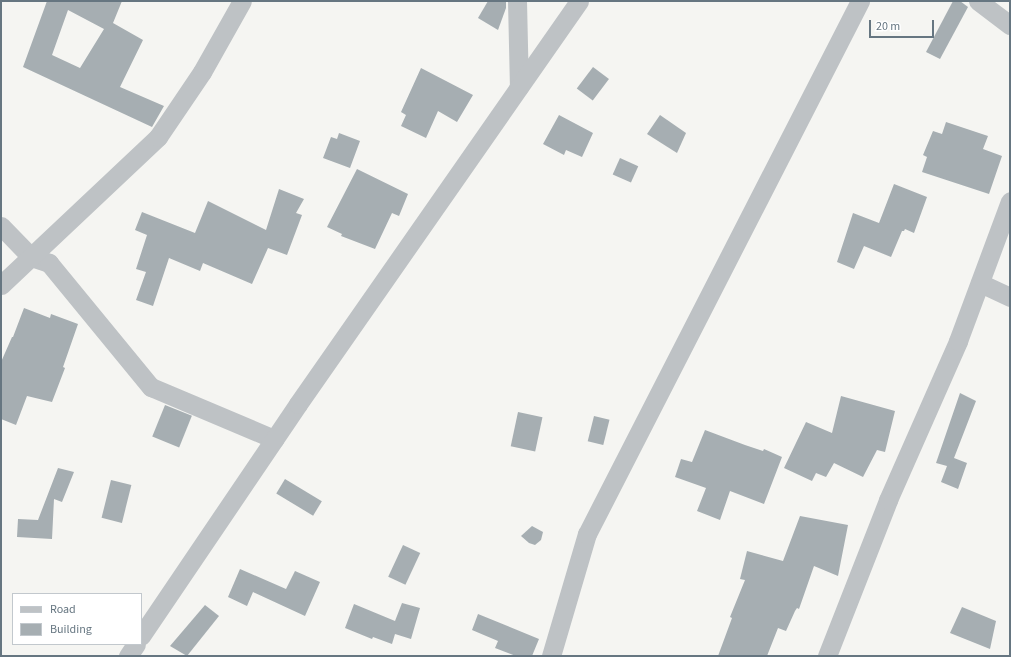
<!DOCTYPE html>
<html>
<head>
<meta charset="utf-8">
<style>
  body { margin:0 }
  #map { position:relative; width:1011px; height:657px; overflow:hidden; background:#f5f5f2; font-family:"Source Sans 3",sans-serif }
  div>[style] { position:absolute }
  .building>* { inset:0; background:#a6aeb2; transform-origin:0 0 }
  .minor>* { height:19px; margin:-9.5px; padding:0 9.5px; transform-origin:9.5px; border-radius:9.5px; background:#bec2c5 }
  span { translate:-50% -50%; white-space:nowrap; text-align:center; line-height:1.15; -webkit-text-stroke:4px #fff; paint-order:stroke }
  .frame { position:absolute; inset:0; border:2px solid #667681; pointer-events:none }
  .legend { position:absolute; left:12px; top:593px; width:130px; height:52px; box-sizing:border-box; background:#fff; border:1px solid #c2c8cd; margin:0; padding:5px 7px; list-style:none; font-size:12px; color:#667681 }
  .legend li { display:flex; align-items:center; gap:8px; height:20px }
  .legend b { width:20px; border:1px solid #c2c8cd }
  .scale { position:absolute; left:869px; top:20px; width:65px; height:18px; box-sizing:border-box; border:2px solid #667681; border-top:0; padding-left:5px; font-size:12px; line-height:14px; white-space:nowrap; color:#667681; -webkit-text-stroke:3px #fff; paint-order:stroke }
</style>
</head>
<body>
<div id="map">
  <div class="building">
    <i style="clip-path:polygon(evenodd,47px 1px,122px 1px,113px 23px,143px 40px,120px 87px,164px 106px,152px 127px,23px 67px,47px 1px,68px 10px,104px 29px,80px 68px,52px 55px,68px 10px)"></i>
    <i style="clip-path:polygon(488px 1px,506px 1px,506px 8px,498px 30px,478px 18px)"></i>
    <i style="clip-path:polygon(953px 1px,960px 1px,968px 7px,940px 59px,926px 52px)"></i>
    <i style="left:593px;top:67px;width:20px;height:27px;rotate:37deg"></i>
    <i style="clip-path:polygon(421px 68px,473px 95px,457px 122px,438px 111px,426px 138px,401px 126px,406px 115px,401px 112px)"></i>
    <i style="clip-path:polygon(559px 115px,593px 133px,582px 157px,566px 150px,564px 155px,543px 144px)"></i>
    <i style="clip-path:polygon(660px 115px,686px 133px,677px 153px,647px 134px)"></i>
    <i style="clip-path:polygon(946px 122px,988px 136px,983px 149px,1002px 156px,989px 194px,922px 172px,927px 157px,923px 155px,933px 131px,942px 134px)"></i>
    <i style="clip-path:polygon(339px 133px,360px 141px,350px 168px,323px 158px,331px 137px,337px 139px)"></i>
    <i style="left:620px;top:158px;width:20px;height:18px;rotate:24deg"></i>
    <i style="clip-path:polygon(357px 169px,408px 194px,399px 216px,392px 213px,375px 249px,341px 236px,342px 234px,327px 227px)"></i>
    <i style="clip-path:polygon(894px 184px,927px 197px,914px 233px,905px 229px,904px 231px,902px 231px,891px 257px,864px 246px,854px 269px,837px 262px,853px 213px,879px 223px)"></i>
    <i style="clip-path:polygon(279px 189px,304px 199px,296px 213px,302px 215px,287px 255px,268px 248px,252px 284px,203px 263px,200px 271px,169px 258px,153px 306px,136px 300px,146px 272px,136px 269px,147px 235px,135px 230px,142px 212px,195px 233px,208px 201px,266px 230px)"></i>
    <i style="clip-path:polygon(24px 308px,50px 318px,51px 314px,78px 324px,63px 367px,65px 368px,52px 402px,27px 396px,16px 425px,1px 419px,1px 362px,12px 337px,13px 337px)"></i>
    <i style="clip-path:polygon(960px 393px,976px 401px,954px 458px,967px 463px,958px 489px,941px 482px,947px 466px,936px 463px)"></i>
    <i style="clip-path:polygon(841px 396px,895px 411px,885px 452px,877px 450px,863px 477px,834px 463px,826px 477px,816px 473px,812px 481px,784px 468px,806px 422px,832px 433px)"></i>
    <i style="left:165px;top:405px;width:29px;height:34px;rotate:22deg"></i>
    <i style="left:518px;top:412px;width:25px;height:35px;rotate:12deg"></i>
    <i style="left:594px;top:416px;width:16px;height:26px;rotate:14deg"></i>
    <i style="clip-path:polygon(705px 430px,745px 445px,763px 451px,764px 449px,782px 457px,764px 504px,730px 491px,720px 520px,697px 511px,706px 488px,675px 477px,681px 459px,692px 462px)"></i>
    <i style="clip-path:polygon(58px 468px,74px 472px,62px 502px,54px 499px,52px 539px,17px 537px,18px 519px,38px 520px)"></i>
    <i style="left:285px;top:479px;width:43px;height:17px;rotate:31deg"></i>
    <i style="left:111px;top:480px;width:21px;height:39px;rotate:14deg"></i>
    <i style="clip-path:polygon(800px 516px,848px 525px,838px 576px,814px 566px,799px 609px,797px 608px,795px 611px,786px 631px,778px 628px,767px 656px,718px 656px,732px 618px,730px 617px,745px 580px,740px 579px,747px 551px,783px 561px)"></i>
    <i style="clip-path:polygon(532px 526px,543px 532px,541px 540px,535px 545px,529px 543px,521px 536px)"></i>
    <i style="left:403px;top:545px;width:19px;height:35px;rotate:25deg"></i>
    <i style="clip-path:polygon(240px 569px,286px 589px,295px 571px,320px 582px,305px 616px,253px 592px,247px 606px,228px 597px)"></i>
    <i style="clip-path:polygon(402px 603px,420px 608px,411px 639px,395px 634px,392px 644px,373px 637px,372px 639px,345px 628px,354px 604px,395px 621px)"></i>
    <i style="clip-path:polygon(205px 605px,219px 616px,187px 656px,170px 646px)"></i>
    <i style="clip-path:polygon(962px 607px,996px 621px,990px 649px,950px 633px)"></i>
    <i style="clip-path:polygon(478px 614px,539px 639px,532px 656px,516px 656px,495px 648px,498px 641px,472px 630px)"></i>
  </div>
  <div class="minor">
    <i style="left:517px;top:1px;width:86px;rotate:88.7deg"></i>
    <i style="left:978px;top:1px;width:40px;rotate:37deg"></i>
    <i style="left:1px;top:226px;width:43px;rotate:45.9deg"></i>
    <i style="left:31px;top:257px;width:19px;rotate:18deg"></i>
    <i style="left:49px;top:263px;width:161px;rotate:50.6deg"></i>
    <i style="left:151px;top:387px;width:134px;rotate:22.9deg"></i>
    <i style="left:980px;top:283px;width:33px;rotate:25deg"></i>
    <i style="left:1px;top:285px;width:216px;rotate:-43.3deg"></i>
    <i style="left:158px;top:137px;width:78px;rotate:-55.9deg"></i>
    <i style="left:202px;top:72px;width:81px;rotate:-60.6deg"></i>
    <i style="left:141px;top:636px;width:280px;rotate:-55.9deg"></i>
    <i style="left:298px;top:404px;width:491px;rotate:-55.1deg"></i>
    <i style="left:128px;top:656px;width:14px;rotate:-56deg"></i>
    <i style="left:551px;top:656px;width:127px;rotate:-73.6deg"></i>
    <i style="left:587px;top:534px;width:599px;rotate:-62.88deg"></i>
    <i style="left:827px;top:656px;width:168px;rotate:-68.6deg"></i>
    <i style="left:888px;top:500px;width:174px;rotate:-66.2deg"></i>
    <i style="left:958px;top:341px;width:149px;rotate:-69.6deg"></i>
  </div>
  <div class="frame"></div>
  <ul class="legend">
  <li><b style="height:5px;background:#bec2c5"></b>Road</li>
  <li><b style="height:11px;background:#a6aeb2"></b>Building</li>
  </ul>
  <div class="scale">20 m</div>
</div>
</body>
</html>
